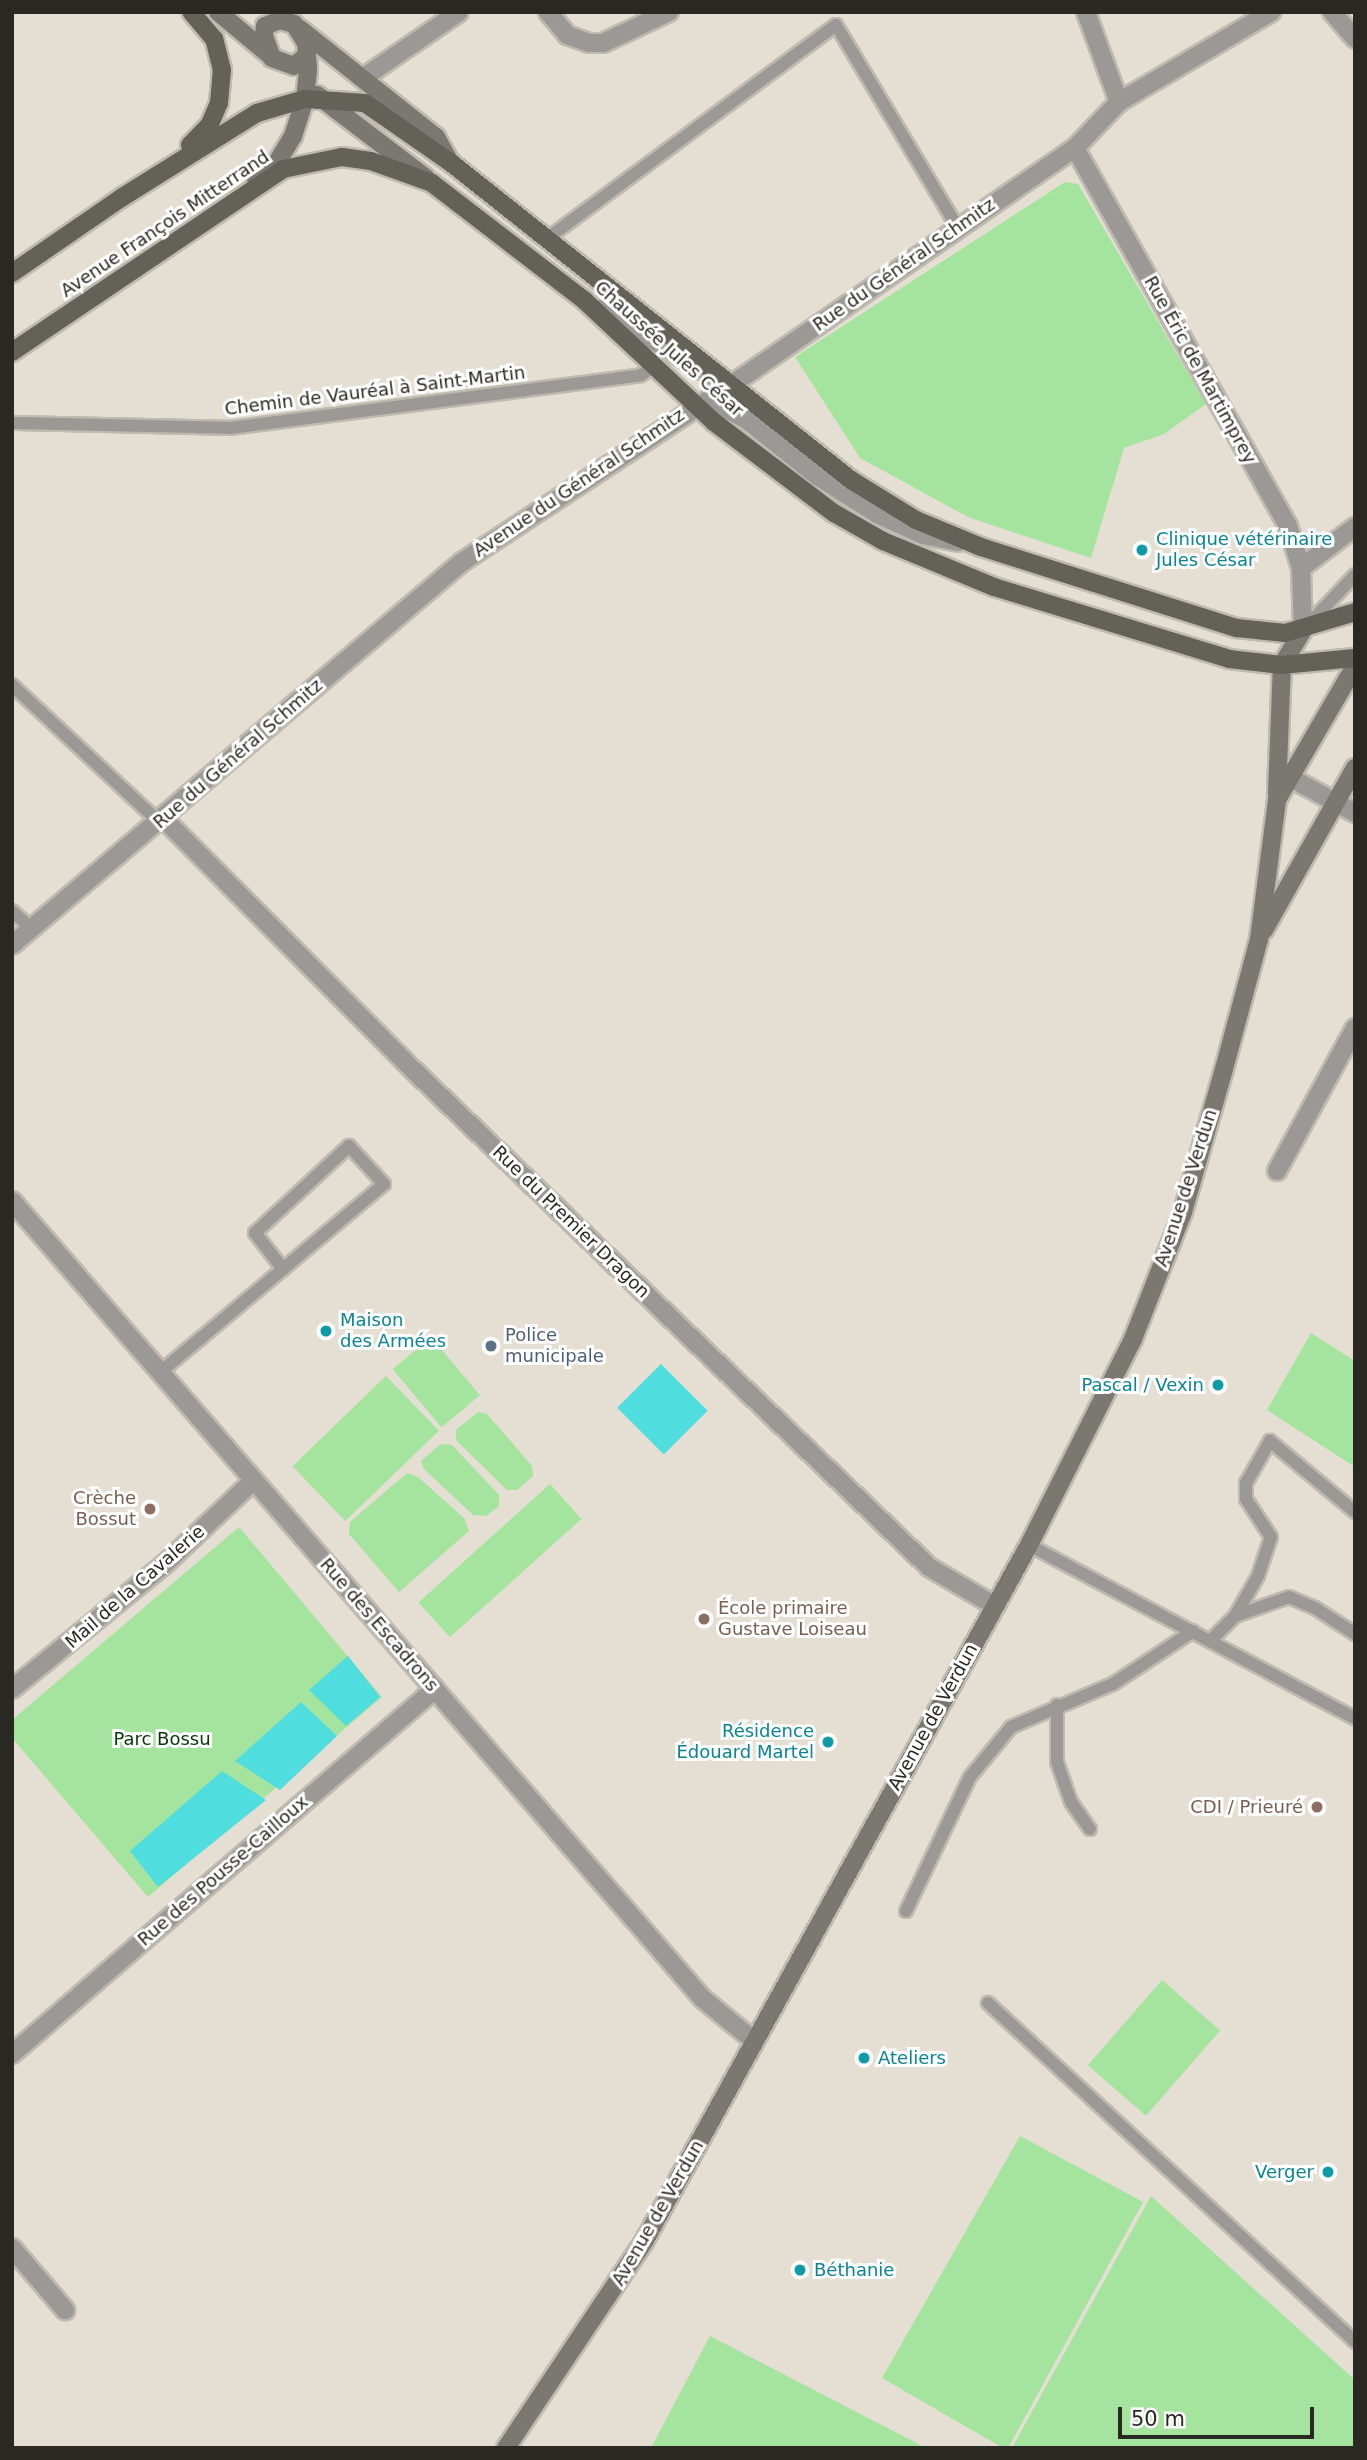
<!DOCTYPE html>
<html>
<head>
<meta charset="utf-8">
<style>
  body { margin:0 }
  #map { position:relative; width:1367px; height:2460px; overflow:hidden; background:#e4ded3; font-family:"DejaVu Sans",sans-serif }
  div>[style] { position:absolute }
  .green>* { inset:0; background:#a4e49e; transform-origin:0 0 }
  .water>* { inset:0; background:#50ddde; transform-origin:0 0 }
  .roads { filter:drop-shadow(2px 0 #bfbab0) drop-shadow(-2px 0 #bfbab0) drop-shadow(0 2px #bfbab0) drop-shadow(0 -2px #bfbab0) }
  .lane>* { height:12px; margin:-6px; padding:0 6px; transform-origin:6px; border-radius:6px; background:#9b9995 }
  .street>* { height:18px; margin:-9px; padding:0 9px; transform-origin:9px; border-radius:9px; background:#9b9995 }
  .secondary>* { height:18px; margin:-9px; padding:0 9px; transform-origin:9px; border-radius:9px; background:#7b7871 }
  .primary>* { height:18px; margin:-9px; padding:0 9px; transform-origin:9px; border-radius:9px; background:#646158 }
  .dots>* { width:19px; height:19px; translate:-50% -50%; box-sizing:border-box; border:4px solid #fff; border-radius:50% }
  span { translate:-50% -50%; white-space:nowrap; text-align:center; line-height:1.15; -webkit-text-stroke:6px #fff; paint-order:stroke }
  .street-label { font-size:18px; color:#2a2823 }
  .culture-label { font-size:18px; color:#0d838f }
  .left { translate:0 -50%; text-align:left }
  .right { translate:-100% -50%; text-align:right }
  .service-label { font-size:18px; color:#4e5e75 }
  .education-label { font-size:18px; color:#785e54 }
  .park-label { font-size:18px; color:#063606 }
  .frame { position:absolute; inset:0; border:14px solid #2a2823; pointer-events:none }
  .scale { position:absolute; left:1118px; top:2407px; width:196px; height:32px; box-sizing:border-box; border:4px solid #2a2823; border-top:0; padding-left:9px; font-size:21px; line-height:24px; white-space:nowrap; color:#2a2823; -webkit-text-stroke:5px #fff; paint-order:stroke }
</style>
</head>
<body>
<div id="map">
  <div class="green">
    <i style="clip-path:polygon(1065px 182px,1078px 184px,1206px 404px,1164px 434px,1124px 448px,1091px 558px,968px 517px,860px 458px,795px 357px)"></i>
    <i style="clip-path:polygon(1311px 1333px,1355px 1361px,1355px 1467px,1267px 1410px)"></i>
    <i style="left:431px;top:1337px;width:76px;height:50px;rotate:50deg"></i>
    <i style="left:386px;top:1376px;width:76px;height:130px;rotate:46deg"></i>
    <i style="clip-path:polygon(478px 1412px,487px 1414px,532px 1466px,533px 1476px,517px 1490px,507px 1490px,456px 1440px,456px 1430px)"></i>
    <i style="clip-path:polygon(441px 1444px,452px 1445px,499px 1495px,499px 1506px,486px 1516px,473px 1515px,424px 1469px,421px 1461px)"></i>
    <i style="clip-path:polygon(407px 1473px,418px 1477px,464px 1518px,469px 1531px,399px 1592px,349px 1534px,350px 1522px)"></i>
    <i style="left:550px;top:1484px;width:47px;height:177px;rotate:48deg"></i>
    <i style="clip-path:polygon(239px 1527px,382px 1697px,148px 1897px,12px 1738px,12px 1720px)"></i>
    <i style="left:1162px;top:1980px;width:77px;height:113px;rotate:41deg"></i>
    <i style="clip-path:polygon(1020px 2136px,1143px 2202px,1008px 2448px,1003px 2448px,882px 2378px)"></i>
    <i style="clip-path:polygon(1151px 2196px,1355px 2380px,1355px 2448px,1012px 2448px)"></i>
    <i style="clip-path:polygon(710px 2336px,926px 2448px,651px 2448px)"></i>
  </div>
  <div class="water">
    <i style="left:661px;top:1364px;width:66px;height:62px;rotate:45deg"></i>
    <i style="clip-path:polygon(348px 1656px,380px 1697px,346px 1726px,309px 1690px)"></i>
    <i style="clip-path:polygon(301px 1702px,337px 1736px,280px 1790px,235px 1761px)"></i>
    <i style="clip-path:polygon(222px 1771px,266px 1800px,158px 1887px,130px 1851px)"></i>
  </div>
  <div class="roads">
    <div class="lane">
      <i style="left:548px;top:238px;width:358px;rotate:-36.5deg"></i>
      <i style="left:836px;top:25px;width:237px;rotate:59deg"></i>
      <i style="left:12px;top:423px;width:218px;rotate:1.3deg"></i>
      <i style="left:230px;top:428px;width:414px;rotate:-7.3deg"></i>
      <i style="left:641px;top:375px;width:16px;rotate:-35deg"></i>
      <i style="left:1307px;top:626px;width:70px;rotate:-46.7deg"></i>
      <i style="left:12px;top:685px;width:201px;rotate:43deg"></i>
      <i style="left:12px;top:911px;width:25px;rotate:42deg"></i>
      <i style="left:159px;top:1373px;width:55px;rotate:-39.8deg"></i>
      <i style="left:201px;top:1338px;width:239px;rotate:-40.1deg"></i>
      <i style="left:384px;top:1184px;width:52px;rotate:-132.6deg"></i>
      <i style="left:349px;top:1146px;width:128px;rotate:137.2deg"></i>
      <i style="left:255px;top:1233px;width:46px;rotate:52.1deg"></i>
      <i style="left:1355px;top:1512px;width:111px;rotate:-140.1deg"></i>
      <i style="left:1270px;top:1441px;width:48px;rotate:119.7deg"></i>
      <i style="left:1246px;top:1483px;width:16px;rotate:90deg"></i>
      <i style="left:1246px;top:1499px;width:45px;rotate:56.7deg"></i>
      <i style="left:1271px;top:1537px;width:41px;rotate:108.4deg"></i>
      <i style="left:1258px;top:1576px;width:46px;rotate:119.9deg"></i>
      <i style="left:1235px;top:1616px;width:57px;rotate:-19.4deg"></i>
      <i style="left:1289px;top:1597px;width:28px;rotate:23deg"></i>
      <i style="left:1315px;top:1608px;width:48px;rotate:33deg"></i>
      <i style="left:1029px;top:1545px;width:369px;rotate:28deg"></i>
      <i style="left:1210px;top:1641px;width:35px;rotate:-45deg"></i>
      <i style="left:1057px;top:1705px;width:57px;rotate:90deg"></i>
      <i style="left:1057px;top:1762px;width:42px;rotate:70.7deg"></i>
      <i style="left:1071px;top:1802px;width:33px;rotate:55deg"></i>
      <i style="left:906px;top:1911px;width:148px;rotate:-64.5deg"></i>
      <i style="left:970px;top:1777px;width:65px;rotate:-50.6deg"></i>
      <i style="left:1011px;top:1727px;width:111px;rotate:-22.9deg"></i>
      <i style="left:1113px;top:1684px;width:96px;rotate:-33.5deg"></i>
      <i style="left:988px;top:2003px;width:500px;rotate:42.7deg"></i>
    </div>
    <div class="street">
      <i style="left:548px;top:12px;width:30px;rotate:50deg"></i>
      <i style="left:567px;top:35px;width:23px;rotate:20deg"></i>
      <i style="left:589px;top:43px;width:14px"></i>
      <i style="left:603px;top:43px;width:73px;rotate:-25.2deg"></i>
      <i style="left:1086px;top:12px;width:96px;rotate:69.9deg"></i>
      <i style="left:1332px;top:12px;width:35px;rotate:49deg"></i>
      <i style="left:363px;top:78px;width:116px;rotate:-34.5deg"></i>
      <i style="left:1075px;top:148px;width:434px;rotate:60.6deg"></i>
      <i style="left:1288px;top:526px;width:44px;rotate:72.8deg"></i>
      <i style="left:1301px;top:568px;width:62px;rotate:88.2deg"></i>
      <i style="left:600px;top:309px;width:143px;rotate:30.7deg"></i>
      <i style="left:696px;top:406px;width:34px;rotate:8deg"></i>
      <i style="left:730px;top:411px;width:19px;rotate:28deg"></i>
      <i style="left:747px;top:420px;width:90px;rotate:38.7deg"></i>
      <i style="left:817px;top:476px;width:71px;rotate:32.3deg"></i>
      <i style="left:877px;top:514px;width:51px;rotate:24.5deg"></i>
      <i style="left:923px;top:535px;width:36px;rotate:11deg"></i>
      <i style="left:1301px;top:568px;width:68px;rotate:-37.2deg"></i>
      <i style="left:1289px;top:777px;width:75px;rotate:28.6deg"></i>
      <i style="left:163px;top:818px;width:344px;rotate:45.2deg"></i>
      <i style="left:405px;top:1062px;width:728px;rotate:43.94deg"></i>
      <i style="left:929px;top:1567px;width:77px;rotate:30.6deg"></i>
      <i style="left:12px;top:945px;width:591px;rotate:-40.4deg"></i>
      <i style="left:462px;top:562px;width:349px;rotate:-33.4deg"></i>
      <i style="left:753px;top:370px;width:391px;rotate:-34.6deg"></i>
      <i style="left:1075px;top:148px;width:64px;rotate:-46.3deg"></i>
      <i style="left:1119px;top:102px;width:177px;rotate:-30.6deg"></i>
      <i style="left:1277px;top:1171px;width:163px;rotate:-61.4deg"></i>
      <i style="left:12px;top:1201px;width:1056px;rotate:49.11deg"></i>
      <i style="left:703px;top:1999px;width:65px;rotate:39.4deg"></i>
      <i style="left:12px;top:1689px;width:199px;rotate:-39.3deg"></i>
      <i style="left:166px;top:1563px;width:120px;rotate:-43.3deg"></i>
      <i style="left:12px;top:2054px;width:559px;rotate:-40.79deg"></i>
      <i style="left:12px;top:2248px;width:82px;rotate:49.5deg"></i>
    </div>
    <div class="secondary">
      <i style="left:218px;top:12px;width:70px;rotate:39.8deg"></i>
      <i style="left:300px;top:29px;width:174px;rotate:38.5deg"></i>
      <i style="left:436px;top:137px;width:29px;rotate:61deg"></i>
      <i style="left:317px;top:95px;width:137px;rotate:37.3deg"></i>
      <i style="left:256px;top:179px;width:28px;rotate:-39deg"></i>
      <i style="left:278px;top:161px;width:29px;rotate:-59deg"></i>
      <i style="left:293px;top:136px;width:39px;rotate:-72deg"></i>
      <i style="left:305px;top:99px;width:30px;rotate:-84deg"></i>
      <i style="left:308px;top:69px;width:26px;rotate:-94deg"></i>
      <i style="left:306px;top:43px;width:22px;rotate:-122deg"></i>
      <i style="left:294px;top:24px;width:15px;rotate:-164deg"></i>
      <i style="left:280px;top:20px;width:16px;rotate:158deg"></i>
      <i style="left:265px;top:26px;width:10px;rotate:96deg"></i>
      <i style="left:264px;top:36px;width:23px;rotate:70deg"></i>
      <i style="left:272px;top:58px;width:23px;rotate:20deg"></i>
      <i style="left:294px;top:66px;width:17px;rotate:-40deg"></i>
      <i style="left:1277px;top:793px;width:128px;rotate:-87.8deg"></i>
      <i style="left:1282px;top:665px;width:41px;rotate:-59deg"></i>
      <i style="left:1264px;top:930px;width:186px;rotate:-60.7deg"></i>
      <i style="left:506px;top:2448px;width:250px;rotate:-56.2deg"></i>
      <i style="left:645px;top:2240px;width:794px;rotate:-61.08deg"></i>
      <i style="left:1029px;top:1545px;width:231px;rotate:-63.2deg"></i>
      <i style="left:1133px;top:1339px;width:136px;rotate:-68.5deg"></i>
      <i style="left:1183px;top:1212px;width:149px;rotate:-74deg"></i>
      <i style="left:1224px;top:1069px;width:135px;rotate:-74.9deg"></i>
      <i style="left:1259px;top:939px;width:140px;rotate:-82.6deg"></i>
      <i style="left:1277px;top:800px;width:155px;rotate:-59.8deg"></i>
    </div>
    <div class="primary">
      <i style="left:190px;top:145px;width:29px;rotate:-46deg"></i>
      <i style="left:210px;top:124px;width:23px;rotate:-67deg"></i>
      <i style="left:219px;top:103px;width:33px;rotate:-85deg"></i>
      <i style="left:222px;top:70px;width:32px;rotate:-104deg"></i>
      <i style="left:214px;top:39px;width:35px;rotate:-130deg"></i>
      <i style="left:12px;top:273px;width:132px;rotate:-34.5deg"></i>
      <i style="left:121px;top:198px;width:160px;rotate:-32deg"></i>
      <i style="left:257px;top:113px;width:50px;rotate:-16.3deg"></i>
      <i style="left:305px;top:99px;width:60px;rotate:3.8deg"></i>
      <i style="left:365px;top:103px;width:103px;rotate:34.8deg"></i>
      <i style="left:450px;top:162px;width:512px;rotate:38.42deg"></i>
      <i style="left:851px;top:480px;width:76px;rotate:31.6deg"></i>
      <i style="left:916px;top:520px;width:70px;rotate:22.6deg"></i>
      <i style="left:981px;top:547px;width:269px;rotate:17.6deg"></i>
      <i style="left:1237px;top:628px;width:48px;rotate:5.9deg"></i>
      <i style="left:1285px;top:633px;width:73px;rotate:-16.7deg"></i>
      <i style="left:12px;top:352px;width:327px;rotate:-34deg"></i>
      <i style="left:283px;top:169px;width:60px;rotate:-11.5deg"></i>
      <i style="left:342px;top:157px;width:29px;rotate:8deg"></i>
      <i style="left:371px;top:161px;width:65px;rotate:19.8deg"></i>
      <i style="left:432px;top:183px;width:192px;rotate:37.6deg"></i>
      <i style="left:584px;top:300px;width:178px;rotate:43.2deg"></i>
      <i style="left:714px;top:422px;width:151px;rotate:37.2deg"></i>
      <i style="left:834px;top:513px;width:56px;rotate:29.7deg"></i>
      <i style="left:883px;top:541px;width:120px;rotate:22.5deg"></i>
      <i style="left:994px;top:587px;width:246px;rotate:17deg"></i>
      <i style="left:1229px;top:659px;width:53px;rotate:6.5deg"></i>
      <i style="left:1282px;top:665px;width:73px;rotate:-5.5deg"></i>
    </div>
  </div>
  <div class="dots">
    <i style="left:1142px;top:550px;background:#0f9aa8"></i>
    <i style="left:326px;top:1331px;background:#0f9aa8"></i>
    <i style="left:491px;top:1346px;background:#5c6f8a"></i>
    <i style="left:1218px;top:1385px;background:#0f9aa8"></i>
    <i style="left:150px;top:1509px;background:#8d6e63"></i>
    <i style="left:704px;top:1619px;background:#8d6e63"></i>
    <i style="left:828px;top:1742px;background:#0f9aa8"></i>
    <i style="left:1317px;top:1807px;background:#8d6e63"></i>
    <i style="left:864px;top:2058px;background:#0f9aa8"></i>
    <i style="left:1328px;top:2172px;background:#0f9aa8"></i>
    <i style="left:800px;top:2270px;background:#0f9aa8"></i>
  </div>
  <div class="street-label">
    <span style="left:165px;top:224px;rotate:-34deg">Avenue François Mitterrand</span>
    <span style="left:904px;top:265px;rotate:-35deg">Rue du Général Schmitz</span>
    <span style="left:669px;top:349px;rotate:42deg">Chaussée Jules César</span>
    <span style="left:1200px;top:370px;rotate:61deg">Rue Éric de Martimprey</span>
    <span style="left:375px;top:391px;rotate:-7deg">Chemin de Vauréal à Saint-Martin</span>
    <span style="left:579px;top:483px;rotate:-34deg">Avenue du Général Schmitz</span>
    <span style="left:238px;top:754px;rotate:-41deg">Rue du Général Schmitz</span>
    <span style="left:1186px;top:1188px;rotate:-72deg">Avenue de Verdun</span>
    <span style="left:571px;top:1222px;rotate:44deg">Rue du Premier Dragon</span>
    <span style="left:135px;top:1587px;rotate:-41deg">Mail de la Cavalerie</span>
    <span style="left:379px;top:1625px;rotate:49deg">Rue des Escadrons</span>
    <span style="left:933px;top:1717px;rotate:-61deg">Avenue de Verdun</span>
    <span style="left:223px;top:1871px;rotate:-41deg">Rue des Pousse-Cailloux</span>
    <span style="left:658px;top:2213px;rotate:-60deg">Avenue de Verdun</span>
  </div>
  <div class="culture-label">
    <span class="left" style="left:1156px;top:550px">Clinique vétérinaire<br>Jules César</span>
    <span class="left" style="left:340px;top:1331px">Maison<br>des Armées</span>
    <span class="right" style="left:1204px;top:1385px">Pascal / Vexin</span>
    <span class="right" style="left:814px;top:1742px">Résidence<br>Édouard Martel</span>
    <span class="left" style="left:878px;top:2058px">Ateliers</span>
    <span class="right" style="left:1314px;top:2172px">Verger</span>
    <span class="left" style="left:814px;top:2270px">Béthanie</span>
  </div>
  <div class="service-label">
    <span class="left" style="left:505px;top:1346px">Police<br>municipale</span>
  </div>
  <div class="education-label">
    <span class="right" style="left:136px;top:1509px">Crèche<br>Bossut</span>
    <span class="left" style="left:718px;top:1619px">École primaire<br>Gustave Loiseau</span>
    <span class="right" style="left:1303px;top:1807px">CDI / Prieuré</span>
  </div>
  <div class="park-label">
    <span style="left:162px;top:1739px">Parc Bossu</span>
  </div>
  <div class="frame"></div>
  <div class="scale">50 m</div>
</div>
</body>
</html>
